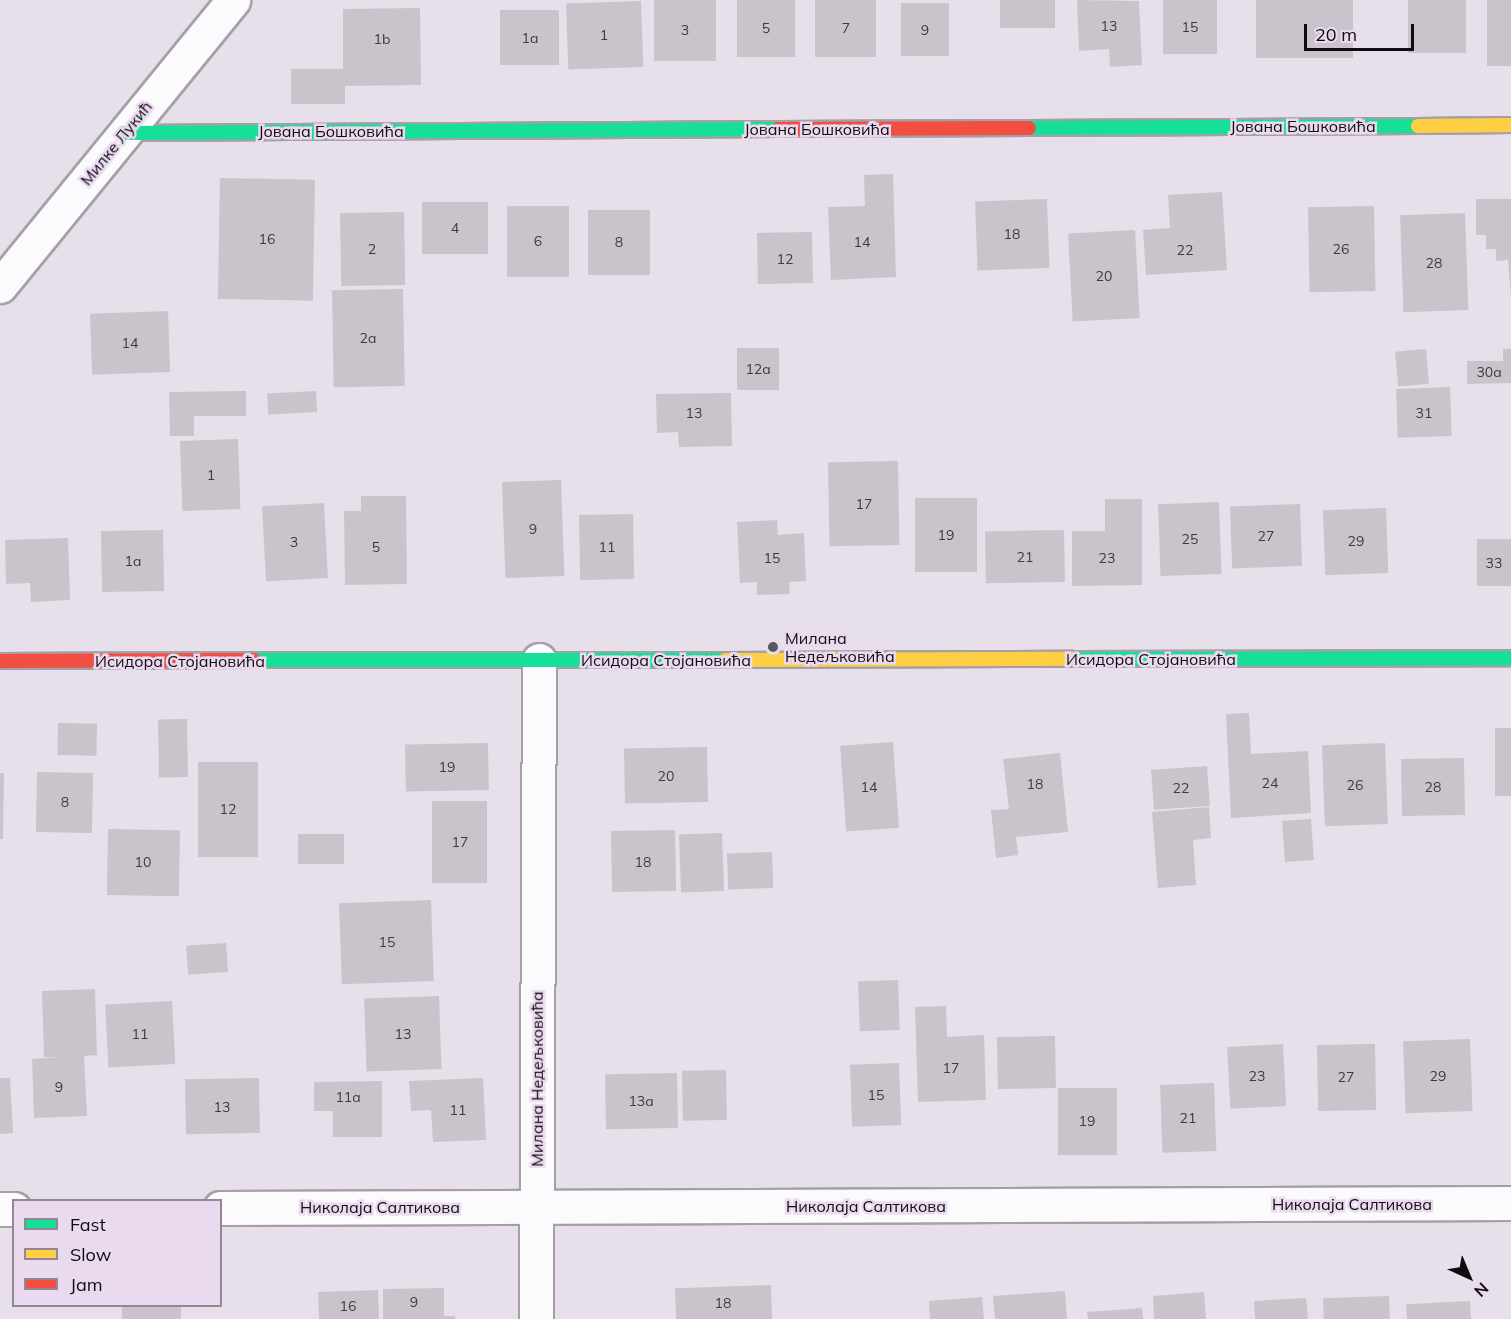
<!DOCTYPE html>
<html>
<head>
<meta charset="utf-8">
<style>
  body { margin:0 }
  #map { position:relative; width:1511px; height:1319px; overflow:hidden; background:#e7dfea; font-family:Mulish,sans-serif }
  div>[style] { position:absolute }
  .building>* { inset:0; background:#cac3cc; transform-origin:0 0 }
  .roads { filter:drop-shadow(2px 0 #a59fa7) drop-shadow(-2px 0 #a59fa7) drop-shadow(0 2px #a59fa7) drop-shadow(0 -2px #a59fa7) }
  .street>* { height:33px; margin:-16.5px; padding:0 16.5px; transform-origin:16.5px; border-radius:16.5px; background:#fbfafc }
  .fast>* { height:14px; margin:-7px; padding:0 7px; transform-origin:7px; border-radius:7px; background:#16e098 }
  .slow>* { height:14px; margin:-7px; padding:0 7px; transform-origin:7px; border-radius:7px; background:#ffcf43 }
  .jam>* { height:14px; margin:-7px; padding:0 7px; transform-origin:7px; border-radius:7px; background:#f24e42 }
  .dots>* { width:16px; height:16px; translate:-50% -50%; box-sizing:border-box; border:3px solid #eadaef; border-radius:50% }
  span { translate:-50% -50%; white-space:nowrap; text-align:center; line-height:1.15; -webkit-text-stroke:5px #eadaef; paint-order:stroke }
  .number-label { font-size:14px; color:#3e3940 }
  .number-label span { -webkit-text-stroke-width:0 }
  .street-label { font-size:16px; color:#100b11 }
  .poi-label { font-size:16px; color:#100b11 }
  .left { translate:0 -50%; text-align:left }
  .legend { position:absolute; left:12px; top:1199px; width:210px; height:108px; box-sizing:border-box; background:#eadaef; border:2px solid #938796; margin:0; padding:8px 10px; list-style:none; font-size:18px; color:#100b11 }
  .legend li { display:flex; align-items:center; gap:12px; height:30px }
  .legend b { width:30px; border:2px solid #938796 }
  .north { position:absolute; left:1439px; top:1247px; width:60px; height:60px; -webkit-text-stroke:4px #eadaef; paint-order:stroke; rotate:136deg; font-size:16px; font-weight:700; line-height:24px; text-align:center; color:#100b11 }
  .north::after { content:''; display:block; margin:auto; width:21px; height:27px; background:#100b11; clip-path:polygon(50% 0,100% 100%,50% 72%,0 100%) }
  .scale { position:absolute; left:1304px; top:24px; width:110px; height:27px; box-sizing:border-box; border:3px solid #100b11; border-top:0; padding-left:8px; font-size:18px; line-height:21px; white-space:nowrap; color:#100b11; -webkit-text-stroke:4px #eadaef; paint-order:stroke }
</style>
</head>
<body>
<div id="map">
  <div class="building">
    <i style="left:654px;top:0;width:62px;height:61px"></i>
    <i style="left:737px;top:0;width:58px;height:57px"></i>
    <i style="left:815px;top:0;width:61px;height:57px"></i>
    <i style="left:1000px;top:0;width:55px;height:28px"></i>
    <i style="clip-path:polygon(1077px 0,1139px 1px,1142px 65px,1110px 67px,1109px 49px,1079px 51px)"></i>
    <i style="left:1163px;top:0;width:54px;height:54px"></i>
    <i style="left:1256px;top:0;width:97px;height:58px"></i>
    <i style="left:1408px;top:0;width:58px;height:53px"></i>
    <i style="left:1487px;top:0;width:24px;height:66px"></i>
    <i style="left:641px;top:1px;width:66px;height:75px;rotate:88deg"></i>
    <i style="left:949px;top:3px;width:53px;height:48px;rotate:90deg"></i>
    <i style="clip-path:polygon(420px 8px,421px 85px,345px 86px,345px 104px,291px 104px,291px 69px,343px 69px,343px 9px)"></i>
    <i style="left:559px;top:10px;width:55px;height:59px;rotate:90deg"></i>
    <i style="clip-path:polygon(893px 174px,896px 277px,831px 280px,828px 207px,865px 206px,864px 175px)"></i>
    <i style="left:220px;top:178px;width:95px;height:121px;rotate:1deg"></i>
    <i style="clip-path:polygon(1222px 192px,1227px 270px,1146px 275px,1143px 230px,1170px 228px,1168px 195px)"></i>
    <i style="left:1047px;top:199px;width:69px;height:72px;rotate:88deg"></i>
    <i style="clip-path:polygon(1476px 199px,1511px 199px,1511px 297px,1508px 260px,1496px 261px,1496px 249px,1486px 249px,1486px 235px,1476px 235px)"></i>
    <i style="left:422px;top:202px;width:66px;height:52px"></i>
    <i style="left:507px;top:206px;width:62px;height:71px"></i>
    <i style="left:1374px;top:206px;width:85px;height:66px;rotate:89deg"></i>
    <i style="left:588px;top:210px;width:62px;height:65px"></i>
    <i style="left:404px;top:212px;width:73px;height:64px;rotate:89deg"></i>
    <i style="left:1465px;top:213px;width:97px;height:65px;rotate:88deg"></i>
    <i style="left:1135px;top:230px;width:88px;height:67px;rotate:87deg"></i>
    <i style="left:812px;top:232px;width:51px;height:55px;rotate:89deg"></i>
    <i style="left:403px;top:289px;width:97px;height:71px;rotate:89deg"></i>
    <i style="left:168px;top:311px;width:61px;height:78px;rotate:88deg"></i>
    <i style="left:737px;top:348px;width:42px;height:42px"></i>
    <i style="left:1426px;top:349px;width:35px;height:31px;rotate:85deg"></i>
    <i style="clip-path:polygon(1503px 349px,1511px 349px,1511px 383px,1467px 384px,1467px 361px,1503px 361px)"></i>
    <i style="left:1450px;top:387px;width:49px;height:54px;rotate:88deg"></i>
    <i style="clip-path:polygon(246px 391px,246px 416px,194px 416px,194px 436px,170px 436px,169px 392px)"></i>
    <i style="left:316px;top:391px;width:21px;height:49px;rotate:87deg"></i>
    <i style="clip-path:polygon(731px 393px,732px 446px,679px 447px,678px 432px,657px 433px,656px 394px)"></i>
    <i style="left:238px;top:439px;width:70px;height:58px;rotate:88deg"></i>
    <i style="left:898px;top:461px;width:84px;height:70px;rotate:89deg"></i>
    <i style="left:561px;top:480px;width:96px;height:59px;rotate:88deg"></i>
    <i style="clip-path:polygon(361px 496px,406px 496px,407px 584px,345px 585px,344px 511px,361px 511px)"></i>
    <i style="left:915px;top:498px;width:62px;height:74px"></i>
    <i style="clip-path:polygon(1105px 499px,1142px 499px,1142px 585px,1072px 586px,1072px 531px,1105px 531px)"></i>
    <i style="left:1219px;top:502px;width:72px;height:61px;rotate:88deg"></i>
    <i style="left:324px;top:503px;width:75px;height:62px;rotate:87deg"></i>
    <i style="left:1300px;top:504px;width:62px;height:70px;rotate:88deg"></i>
    <i style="left:1386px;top:508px;width:65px;height:63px;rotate:88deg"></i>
    <i style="left:633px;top:514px;width:65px;height:54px;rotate:89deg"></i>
    <i style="clip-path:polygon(777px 520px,778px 535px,804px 533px,806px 581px,789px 582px,790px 594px,757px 595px,757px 582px,740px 583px,737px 522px)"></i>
    <i style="left:163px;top:530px;width:61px;height:62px;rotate:89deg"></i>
    <i style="left:1064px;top:530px;width:52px;height:79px;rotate:89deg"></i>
    <i style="clip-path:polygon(68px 538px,70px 600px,31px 602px,30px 583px,6px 584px,5px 540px)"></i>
    <i style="left:1511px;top:539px;width:47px;height:34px;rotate:90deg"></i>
    <i style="clip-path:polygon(1249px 713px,1251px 754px,1308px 751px,1311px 813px,1231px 818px,1226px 714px)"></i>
    <i style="left:187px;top:719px;width:58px;height:29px;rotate:89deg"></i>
    <i style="left:58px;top:723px;width:39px;height:32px;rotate:1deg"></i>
    <i style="left:1495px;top:728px;width:16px;height:68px"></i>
    <i style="left:893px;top:742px;width:86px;height:53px;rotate:86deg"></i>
    <i style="left:488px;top:743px;width:47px;height:83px;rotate:89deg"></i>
    <i style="left:1385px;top:743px;width:81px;height:63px;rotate:88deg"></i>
    <i style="left:707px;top:747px;width:55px;height:83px;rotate:89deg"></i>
    <i style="clip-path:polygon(1060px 753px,1068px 832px,1016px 837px,1018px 855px,996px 858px,991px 810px,1009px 809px,1003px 759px)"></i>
    <i style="left:1464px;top:758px;width:57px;height:63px;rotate:89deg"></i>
    <i style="left:198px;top:762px;width:60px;height:95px"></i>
    <i style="left:1207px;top:766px;width:40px;height:56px;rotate:86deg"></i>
    <i style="left:37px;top:772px;width:56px;height:60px;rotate:1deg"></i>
    <i style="clip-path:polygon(0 773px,4px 773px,3px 839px,0 839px)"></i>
    <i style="left:432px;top:801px;width:55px;height:82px"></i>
    <i style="clip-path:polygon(1209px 807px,1211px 838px,1193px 840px,1196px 885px,1158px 888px,1152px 812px)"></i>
    <i style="left:1311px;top:819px;width:41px;height:29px;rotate:86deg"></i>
    <i style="left:108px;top:829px;width:72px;height:66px;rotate:1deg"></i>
    <i style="left:675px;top:830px;width:61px;height:64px;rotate:89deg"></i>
    <i style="left:722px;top:833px;width:58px;height:43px;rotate:88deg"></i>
    <i style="left:344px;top:834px;width:30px;height:46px;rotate:90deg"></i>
    <i style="left:772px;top:852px;width:36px;height:45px;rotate:88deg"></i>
    <i style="left:431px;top:900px;width:81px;height:92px;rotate:88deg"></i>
    <i style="left:226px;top:943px;width:29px;height:40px;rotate:86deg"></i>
    <i style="left:898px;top:980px;width:50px;height:40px;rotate:88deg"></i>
    <i style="clip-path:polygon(95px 989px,97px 1055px,84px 1056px,87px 1116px,34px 1118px,32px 1059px,60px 1057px,44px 1057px,42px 991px)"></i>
    <i style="left:439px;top:996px;width:73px;height:75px;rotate:88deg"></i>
    <i style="left:172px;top:1001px;width:63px;height:67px;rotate:87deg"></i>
    <i style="clip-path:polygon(946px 1006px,947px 1037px,984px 1035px,986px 1100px,918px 1102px,915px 1007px)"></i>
    <i style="left:1055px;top:1036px;width:52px;height:58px;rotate:89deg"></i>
    <i style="left:1470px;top:1039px;width:72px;height:67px;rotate:88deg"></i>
    <i style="left:1283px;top:1044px;width:62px;height:56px;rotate:87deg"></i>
    <i style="left:1375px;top:1044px;width:66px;height:58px;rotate:89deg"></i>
    <i style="left:899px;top:1063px;width:62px;height:49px;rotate:88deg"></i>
    <i style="left:726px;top:1070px;width:50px;height:44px;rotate:89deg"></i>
    <i style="left:677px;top:1073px;width:55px;height:72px;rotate:89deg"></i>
    <i style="clip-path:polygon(0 1078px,10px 1078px,13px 1133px,0 1134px)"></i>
    <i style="left:259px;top:1078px;width:55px;height:74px;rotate:89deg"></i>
    <i style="clip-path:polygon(483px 1078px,486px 1140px,433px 1142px,431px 1110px,411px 1111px,409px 1081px)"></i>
    <i style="clip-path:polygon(382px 1081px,382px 1137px,333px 1137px,333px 1111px,314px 1111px,314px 1082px)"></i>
    <i style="left:1214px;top:1083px;width:68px;height:54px;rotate:88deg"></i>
    <i style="left:1058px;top:1088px;width:59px;height:67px"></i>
    <i style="left:771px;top:1285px;width:34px;height:96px;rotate:88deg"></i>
    <i style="clip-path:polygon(444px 1288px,444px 1316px,455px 1316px,455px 1319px,383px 1319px,383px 1289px)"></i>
    <i style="left:378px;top:1290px;width:29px;height:60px;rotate:88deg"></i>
    <i style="clip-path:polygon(1065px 1291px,1067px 1319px,995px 1319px,993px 1296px)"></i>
    <i style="clip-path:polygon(1204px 1292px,1206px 1319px,1154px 1319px,1153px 1296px)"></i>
    <i style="left:1389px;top:1296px;width:23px;height:66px;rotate:88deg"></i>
    <i style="clip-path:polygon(982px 1297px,984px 1319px,930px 1319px,929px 1301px)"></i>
    <i style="clip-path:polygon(1306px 1298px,1308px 1319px,1255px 1319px,1254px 1301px)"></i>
    <i style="left:1470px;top:1301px;width:18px;height:64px;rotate:87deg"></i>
    <i style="left:122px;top:1306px;width:59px;height:13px"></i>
    <i style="clip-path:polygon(1142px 1308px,1143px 1319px,1088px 1319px,1087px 1312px)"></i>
  </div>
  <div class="roads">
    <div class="street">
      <i style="left:0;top:286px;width:369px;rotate:-50.8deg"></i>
      <i style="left:220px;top:1208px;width:1291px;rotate:-0.22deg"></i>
      <i style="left:0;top:1209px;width:14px"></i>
      <i style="left:536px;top:1319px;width:659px;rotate:-89.74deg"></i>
    </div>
    <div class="fast">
      <i style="left:1029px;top:128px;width:389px;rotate:-0.3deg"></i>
      <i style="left:124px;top:133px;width:654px;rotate:-0.35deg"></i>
      <i style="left:1073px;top:659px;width:438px;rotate:-0.1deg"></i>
      <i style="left:254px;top:660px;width:471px"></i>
    </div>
    <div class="slow">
      <i style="left:1418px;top:126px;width:93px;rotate:-0.6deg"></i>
      <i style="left:725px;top:660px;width:348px;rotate:-0.2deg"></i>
    </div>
    <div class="jam">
      <i style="left:778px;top:129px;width:251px;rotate:-0.2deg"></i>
      <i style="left:0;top:661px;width:254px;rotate:-0.2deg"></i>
    </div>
  </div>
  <div class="dots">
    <i style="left:773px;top:647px;background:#5b555d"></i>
  </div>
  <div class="number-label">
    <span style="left:1109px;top:26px">13</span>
    <span style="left:1190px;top:27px">15</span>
    <span style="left:766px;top:28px">5</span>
    <span style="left:846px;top:28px">7</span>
    <span style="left:685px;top:30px">3</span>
    <span style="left:925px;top:30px">9</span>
    <span style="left:604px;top:35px">1</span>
    <span style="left:530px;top:38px">1a</span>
    <span style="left:382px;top:39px">1b</span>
    <span style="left:455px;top:228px">4</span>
    <span style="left:1012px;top:234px">18</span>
    <span style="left:267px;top:239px">16</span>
    <span style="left:538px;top:241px">6</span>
    <span style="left:619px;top:242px">8</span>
    <span style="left:862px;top:242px">14</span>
    <span style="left:372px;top:249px">2</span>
    <span style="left:1341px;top:249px">26</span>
    <span style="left:1185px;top:250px">22</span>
    <span style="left:785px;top:259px">12</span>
    <span style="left:1434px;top:263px">28</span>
    <span style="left:1104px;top:276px">20</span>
    <span style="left:368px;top:338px">2a</span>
    <span style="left:130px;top:343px">14</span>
    <span style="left:758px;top:369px">12a</span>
    <span style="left:1489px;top:372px">30a</span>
    <span style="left:694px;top:413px">13</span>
    <span style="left:1424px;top:413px">31</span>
    <span style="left:211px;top:475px">1</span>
    <span style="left:864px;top:504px">17</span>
    <span style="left:533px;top:529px">9</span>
    <span style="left:946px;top:535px">19</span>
    <span style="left:1266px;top:536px">27</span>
    <span style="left:1190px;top:539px">25</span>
    <span style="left:1356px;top:541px">29</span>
    <span style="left:294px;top:542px">3</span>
    <span style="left:376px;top:547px">5</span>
    <span style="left:607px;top:547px">11</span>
    <span style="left:1025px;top:557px">21</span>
    <span style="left:772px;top:558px">15</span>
    <span style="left:1107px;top:558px">23</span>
    <span style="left:133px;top:561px">1a</span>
    <span style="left:1494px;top:563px">33</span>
    <span style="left:447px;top:767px">19</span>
    <span style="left:666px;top:776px">20</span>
    <span style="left:1270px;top:783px">24</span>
    <span style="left:1035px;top:784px">18</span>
    <span style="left:1355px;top:785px">26</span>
    <span style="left:869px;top:787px">14</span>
    <span style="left:1433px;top:787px">28</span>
    <span style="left:1181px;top:788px">22</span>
    <span style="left:65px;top:802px">8</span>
    <span style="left:228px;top:809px">12</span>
    <span style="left:460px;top:842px">17</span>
    <span style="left:143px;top:862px">10</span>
    <span style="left:643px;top:862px">18</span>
    <span style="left:387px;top:942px">15</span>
    <span style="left:140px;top:1034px">11</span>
    <span style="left:403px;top:1034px">13</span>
    <span style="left:951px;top:1068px">17</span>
    <span style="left:1257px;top:1076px">23</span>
    <span style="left:1438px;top:1076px">29</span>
    <span style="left:1346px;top:1077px">27</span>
    <span style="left:59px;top:1087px">9</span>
    <span style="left:876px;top:1095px">15</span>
    <span style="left:348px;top:1097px">11a</span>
    <span style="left:641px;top:1101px">13a</span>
    <span style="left:222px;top:1107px">13</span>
    <span style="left:458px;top:1110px">11</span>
    <span style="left:1188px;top:1118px">21</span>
    <span style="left:1087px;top:1121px">19</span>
    <span style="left:414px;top:1302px">9</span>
    <span style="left:723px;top:1303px">18</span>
    <span style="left:348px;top:1306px">16</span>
  </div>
  <div class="street-label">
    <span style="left:1303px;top:126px">Јована Бошковића</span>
    <span style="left:817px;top:129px">Јована Бошковића</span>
    <span style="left:331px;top:131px">Јована Бошковића</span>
    <span style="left:116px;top:143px;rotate:-51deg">Милке Лукић</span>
    <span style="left:1151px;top:659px">Исидора Стојановића</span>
    <span style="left:666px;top:660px">Исидора Стојановића</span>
    <span style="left:180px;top:661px">Исидора Стојановића</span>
    <span style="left:537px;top:1079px;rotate:-90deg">Милана Недељковића</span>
    <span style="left:1352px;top:1204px">Николаја Салтикова</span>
    <span style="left:866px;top:1206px">Николаја Салтикова</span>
    <span style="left:380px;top:1207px">Николаја Салтикова</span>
  </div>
  <div class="poi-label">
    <span class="left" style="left:785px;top:647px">Милана<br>Недељковића</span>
  </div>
  <ul class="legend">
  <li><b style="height:8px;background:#16e098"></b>Fast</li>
  <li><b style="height:8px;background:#ffcf43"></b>Slow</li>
  <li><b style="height:8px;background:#f24e42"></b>Jam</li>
  </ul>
  <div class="north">N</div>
  <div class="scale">20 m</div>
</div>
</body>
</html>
